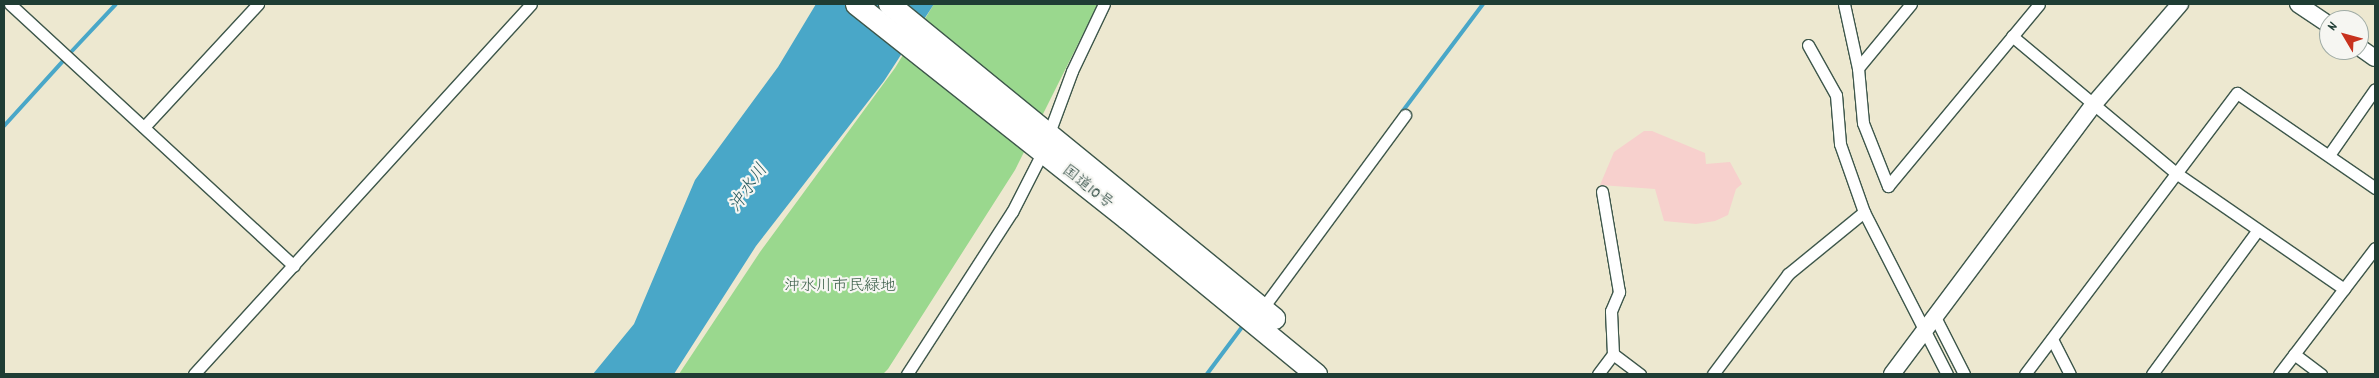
<!DOCTYPE html>
<html>
<head>
<meta charset="utf-8">
<style>
  body { margin:0 }
  #map { position:relative; width:2379px; height:378px; overflow:hidden; background:#ede8d0; font-family:Dekko,"Klee One",sans-serif }
  div>[style] { position:absolute }
  .built>* { inset:0; background:#f7d0cd }
  .green>* { inset:0; background:#9ad88e }
  .water>* { inset:0; background:#49a7c8 }
  .stream>* { height:4px; margin:-2px; padding:0 2px; transform-origin:2px; border-radius:2px; background:#49a7c8 }
  .roads { filter:drop-shadow(1px 0 #3e574b) drop-shadow(-1px 0 #3e574b) drop-shadow(0 1px #3e574b) drop-shadow(0 -1px #3e574b) }
  .street>* { height:11px; margin:-5.5px; padding:0 5.5px; transform-origin:5.5px; border-radius:5.5px; background:#fff }
  .secondary>* { height:16px; margin:-8px; padding:0 8px; transform-origin:8px; border-radius:8px; background:#fff }
  .highway>* { height:21px; margin:-10.5px; padding:0 10.5px; transform-origin:10.5px; border-radius:10.5px; background:#fff }
  span { translate:-50% -50%; white-space:nowrap; text-align:center; line-height:1.15; -webkit-text-stroke:4.5px #f6f6f2; paint-order:stroke }
  .street-label { font-size:16px; color:#1f3d34 }
  .park-label { font-size:16px; color:#385c46 }
  .water-label { font-size:18px; color:#2c5d60; font-style:italic }
  .frame { position:absolute; inset:0; border:5px solid #1f3d34; pointer-events:none }
  .north { position:absolute; left:2319px; top:10px; width:50px; height:50px; box-sizing:border-box; background:#f6f6f2; border:1px solid #a0aca6; border-radius:50%; rotate:307deg; font-size:14px; font-weight:700; line-height:20px; text-align:center; color:#1f3d34 }
  .north::after { content:''; display:block; margin:auto; width:18px; height:22px; background:#c8321e; clip-path:polygon(50% 0,100% 100%,50% 72%,0 100%) }
</style>
</head>
<body>
<div id="map">
  <div class="built">
    <i style="clip-path:polygon(1644px 131px,1652px 131px,1705px 153px,1706px 164px,1730px 162px,1742px 184px,1736px 189px,1728px 215px,1715px 221px,1696px 224px,1664px 221px,1655px 189px,1600px 185px,1614px 152px)"></i>
  </div>
  <div class="green">
    <i style="clip-path:polygon(934px 4px,1098px 4px,1015px 170px,888px 369px,883px 374px,679px 374px,760px 252px,895px 68px)"></i>
  </div>
  <div class="water">
    <i style="clip-path:polygon(816px 4px,934px 4px,884px 81px,756px 246px,674px 374px,593px 374px,634px 324px,695px 180px,778px 67px)"></i>
  </div>
  <div class="stream">
    <i style="left:72px;top:51px;width:64px;rotate:-46.9deg"></i>
    <i style="left:1402px;top:112px;width:135px;rotate:-53.1deg"></i>
    <i style="left:4px;top:126px;width:88px;rotate:-47.8deg"></i>
    <i style="left:1207px;top:374px;width:64px;rotate:-53.3deg"></i>
  </div>
  <div class="roads">
    <div class="street">
      <i style="left:10px;top:4px;width:386px;rotate:42.7deg"></i>
      <i style="left:1844px;top:4px;width:66px;rotate:77.7deg"></i>
      <i style="left:1858px;top:68px;width:55px;rotate:84.8deg"></i>
      <i style="left:1863px;top:123px;width:68px;rotate:68.4deg"></i>
      <i style="left:1888px;top:186px;width:236px;rotate:-50.3deg"></i>
      <i style="left:2012px;top:36px;width:214px;rotate:39.9deg"></i>
      <i style="left:2176px;top:173px;width:204px;rotate:34.6deg"></i>
      <i style="left:1808px;top:45px;width:57px;rotate:60.8deg"></i>
      <i style="left:1836px;top:95px;width:49px;rotate:85.3deg"></i>
      <i style="left:1840px;top:144px;width:72px;rotate:70.6deg"></i>
      <i style="left:1864px;top:212px;width:182px;rotate:62.9deg"></i>
      <i style="left:1858px;top:68px;width:83px;rotate:-50.4deg"></i>
      <i style="left:144px;top:127px;width:168px;rotate:-47.2deg"></i>
      <i style="left:1049px;top:133px;width:66px;rotate:-69.6deg"></i>
      <i style="left:1072px;top:71px;width:74px;rotate:-64.5deg"></i>
      <i style="left:2329px;top:155px;width:80px;rotate:-55.1deg"></i>
      <i style="left:1262px;top:309px;width:241px;rotate:-53.6deg"></i>
      <i style="left:1935px;top:317px;width:64px;rotate:63deg"></i>
      <i style="left:2052px;top:339px;width:39px;rotate:63deg"></i>
      <i style="left:1613px;top:354px;width:34px;rotate:37deg"></i>
      <i style="left:2294px;top:354px;width:34px;rotate:37deg"></i>
      <i style="left:194px;top:374px;width:500px;rotate:-47.67deg"></i>
      <i style="left:907px;top:374px;width:193px;rotate:-57.1deg"></i>
      <i style="left:1012px;top:212px;width:66px;rotate:-63deg"></i>
      <i style="left:1598px;top:374px;width:25px;rotate:-53deg"></i>
      <i style="left:1613px;top:354px;width:43px;rotate:-92.7deg"></i>
      <i style="left:1611px;top:311px;width:21px;rotate:-67deg"></i>
      <i style="left:1619px;top:292px;width:102px;rotate:-99.6deg"></i>
      <i style="left:1713px;top:374px;width:125px;rotate:-53.1deg"></i>
      <i style="left:1788px;top:274px;width:98px;rotate:-39.2deg"></i>
      <i style="left:2025px;top:374px;width:352px;rotate:-53deg"></i>
      <i style="left:2237px;top:93px;width:168px;rotate:34.5deg"></i>
      <i style="left:2152px;top:374px;width:177px;rotate:-53.7deg"></i>
      <i style="left:2279px;top:374px;width:158px;rotate:-52.7deg"></i>
    </div>
    <div class="secondary">
      <i style="left:2298px;top:4px;width:37px;rotate:34deg"></i>
      <i style="left:2359px;top:47px;width:19px;rotate:35deg"></i>
      <i style="left:1892px;top:374px;width:337px;rotate:-53.2deg"></i>
      <i style="left:2094px;top:104px;width:132px;rotate:-49.3deg"></i>
    </div>
    <div class="highway">
      <i style="left:856px;top:4px;width:345px;rotate:38.4deg"></i>
      <i style="left:1126px;top:218px;width:246px;rotate:39.4deg"></i>
      <i style="left:889px;top:4px;width:497px;rotate:39.2deg"></i>
    </div>
  </div>
  <div class="street-label">
    <span style="left:1087px;top:188px;rotate:38deg">国道10号</span>
  </div>
  <div class="park-label">
    <span style="left:840px;top:287px">沖水川市民緑地</span>
  </div>
  <div class="water-label">
    <span style="left:750px;top:189px;rotate:-55deg">沖水川</span>
  </div>
  <div class="frame"></div>
  <div class="north">N</div>
</div>
</body>
</html>
